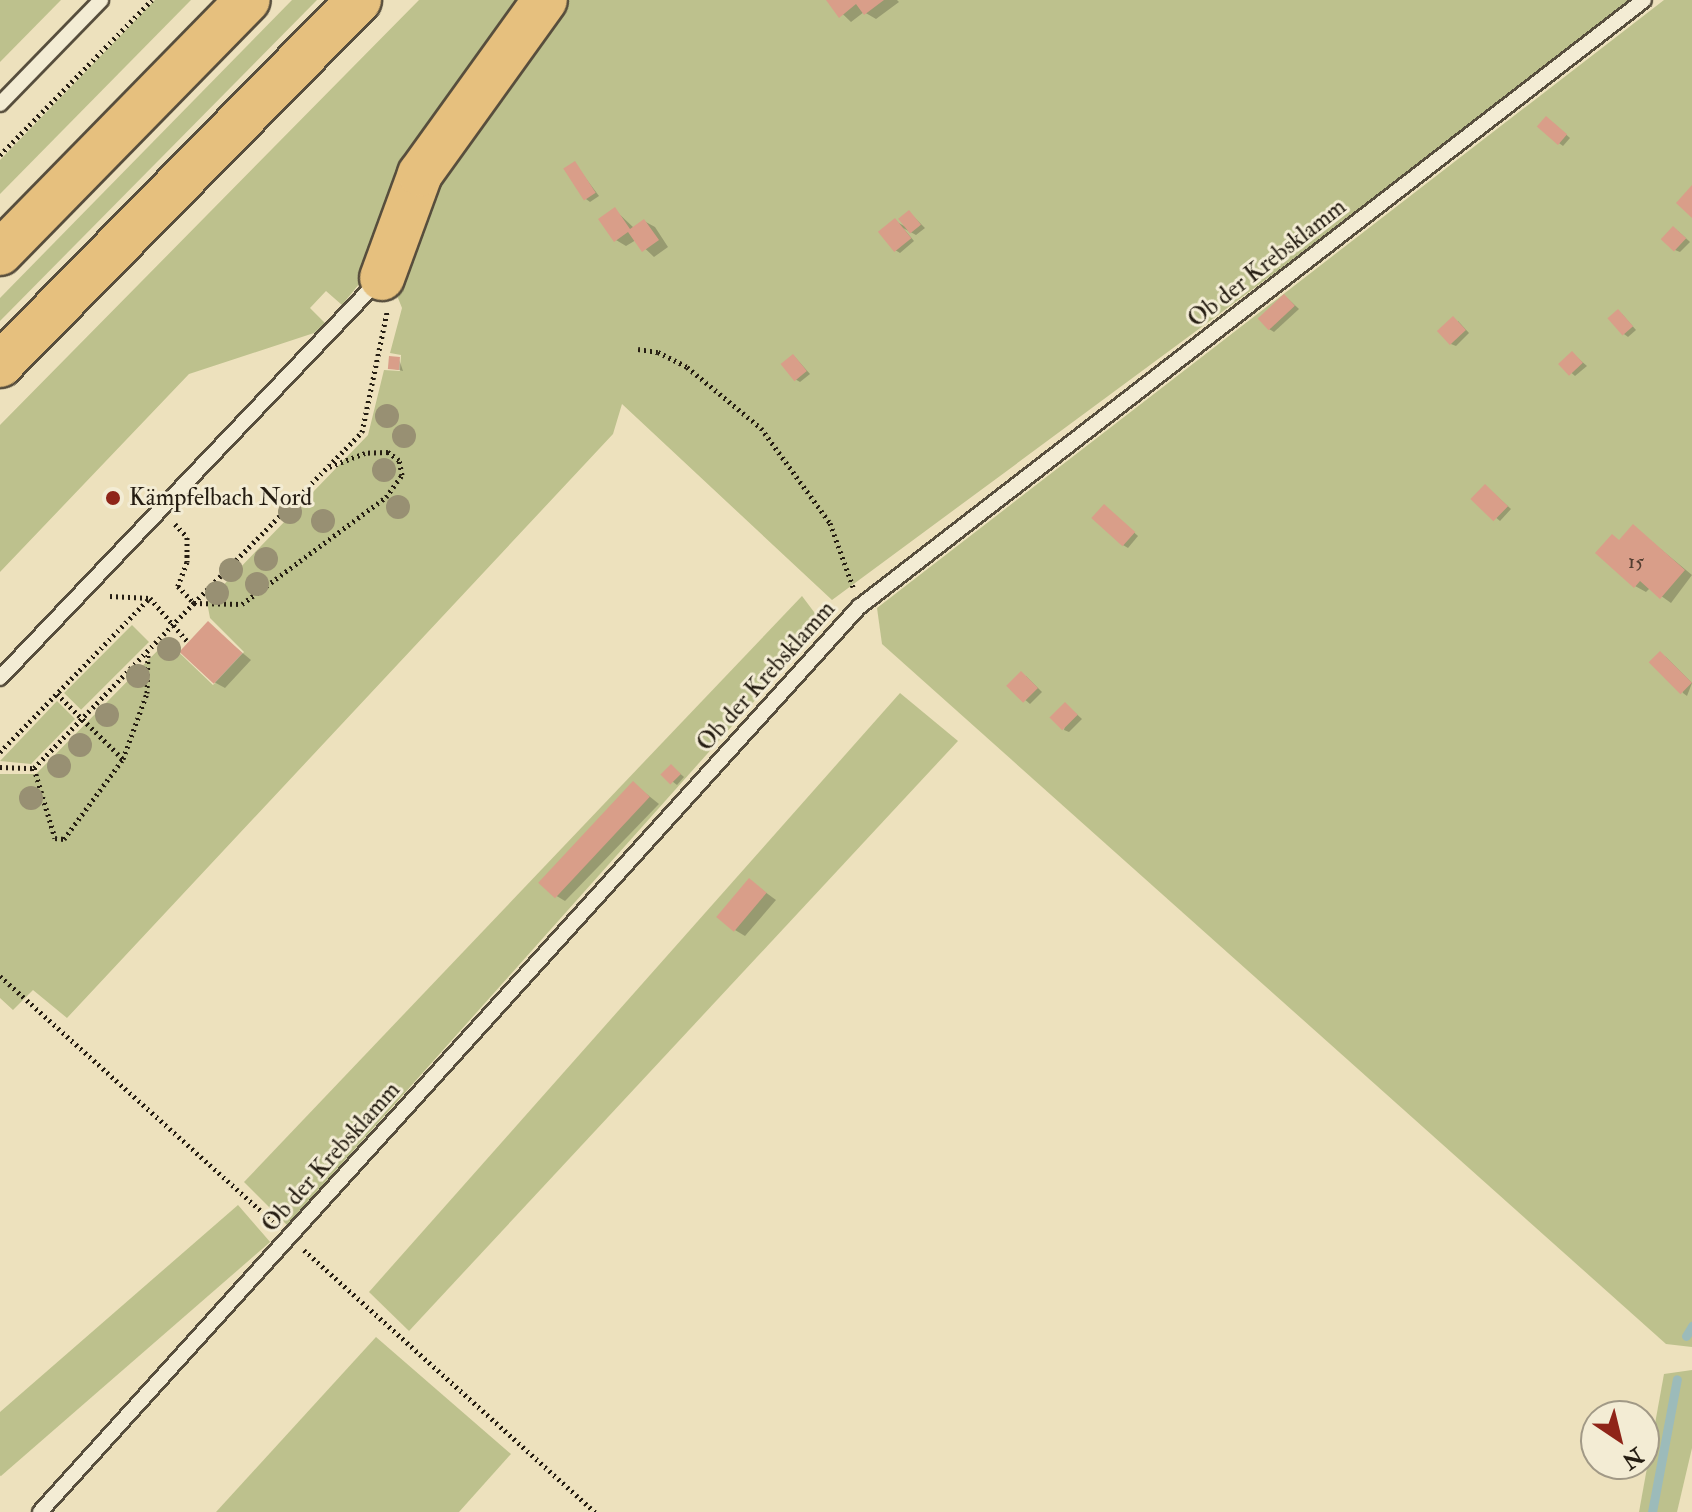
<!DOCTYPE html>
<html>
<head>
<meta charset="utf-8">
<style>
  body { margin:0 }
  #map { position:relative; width:1692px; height:1512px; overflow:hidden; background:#ede1bd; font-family:"IM FELL Double Pica",serif }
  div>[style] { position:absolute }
  .green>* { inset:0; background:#bdc18d; transform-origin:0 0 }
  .shadow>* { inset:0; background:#0003 }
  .stream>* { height:9px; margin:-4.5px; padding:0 4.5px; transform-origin:4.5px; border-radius:4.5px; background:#9cbbba }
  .building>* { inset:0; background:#d99e89; transform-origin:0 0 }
  .path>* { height:5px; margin-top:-2.5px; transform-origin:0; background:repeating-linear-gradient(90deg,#251d12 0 2px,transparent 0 6px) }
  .roads { filter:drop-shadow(2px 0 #574e3d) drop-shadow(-2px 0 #574e3d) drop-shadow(0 2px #574e3d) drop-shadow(0 -2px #574e3d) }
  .service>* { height:14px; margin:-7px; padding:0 7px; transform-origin:7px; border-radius:7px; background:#f3ecd4 }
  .motorway>* { height:44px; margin:-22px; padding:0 22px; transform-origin:22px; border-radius:22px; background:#e6c07e }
  .trees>* { width:24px; height:24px; margin:-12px; border-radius:50%; background:#989073 }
  .dots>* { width:22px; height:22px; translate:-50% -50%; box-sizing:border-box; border:4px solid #f3ecd4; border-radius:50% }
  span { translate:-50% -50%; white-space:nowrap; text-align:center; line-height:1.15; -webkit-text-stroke:6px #f3ecd4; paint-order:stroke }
  .number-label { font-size:20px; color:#523d30 }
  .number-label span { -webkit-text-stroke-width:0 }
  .street-label { font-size:24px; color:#251d12 }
  .poi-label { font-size:24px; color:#251d12 }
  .left { translate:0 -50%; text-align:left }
  .north { position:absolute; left:1580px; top:1400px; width:80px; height:80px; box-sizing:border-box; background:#f3ecd4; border:2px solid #a19986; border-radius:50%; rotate:145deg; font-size:22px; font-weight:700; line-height:32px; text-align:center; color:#251d12 }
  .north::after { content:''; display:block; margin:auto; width:28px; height:36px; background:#8f2418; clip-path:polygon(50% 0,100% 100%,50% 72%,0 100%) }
</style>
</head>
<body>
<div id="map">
  <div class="green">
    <i style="clip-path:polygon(0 0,61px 0,0 62px)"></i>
    <i style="clip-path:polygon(155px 0,191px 0,0 194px,0 160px)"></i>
    <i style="clip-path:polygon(292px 0,317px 0,0 321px,0 298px)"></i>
    <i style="clip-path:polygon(419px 0,529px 0,364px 278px,342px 305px,326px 291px,310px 308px,325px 323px,314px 333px,189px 374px,0 572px,0 425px)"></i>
    <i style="clip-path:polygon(561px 0,1632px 0,1379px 196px,832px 600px,622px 404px,613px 434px,67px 1018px,33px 990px,13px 1010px,0 998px,0 774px,36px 774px,167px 641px,213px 685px,244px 652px,210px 618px,207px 602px,368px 435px,384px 370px,400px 371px,401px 355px,390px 353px,402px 308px,396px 293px,431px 181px)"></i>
    <i style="clip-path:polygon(1664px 0,1692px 0,1692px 1347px,1666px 1344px,882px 644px,877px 608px)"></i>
    <i style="clip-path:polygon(802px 596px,823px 624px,287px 1225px,244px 1182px)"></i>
    <i style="left:132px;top:625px;width:24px;height:96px;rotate:45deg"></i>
    <i style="clip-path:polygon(900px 693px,958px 741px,409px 1331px,369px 1292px)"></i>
    <i style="clip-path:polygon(57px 701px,75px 719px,31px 764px,0 761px)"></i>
    <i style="left:238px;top:1205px;width:49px;height:357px;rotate:49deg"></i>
    <i style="clip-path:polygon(376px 1337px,511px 1454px,459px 1512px,216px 1512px)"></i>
    <i style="clip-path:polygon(1692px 1370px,1692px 1448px,1677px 1512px,1639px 1512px,1664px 1374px)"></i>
  </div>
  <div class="shadow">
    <i style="clip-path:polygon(828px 0,897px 0,899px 2px,876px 19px,864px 12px,851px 22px)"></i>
    <i style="clip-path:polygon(1551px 121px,1570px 138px,1563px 146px,1559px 143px)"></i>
    <i style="clip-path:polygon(575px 164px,599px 196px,590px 202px,586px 199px)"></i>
    <i style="clip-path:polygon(615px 210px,634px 228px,644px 221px,655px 227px,668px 247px,654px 257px,636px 240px,626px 246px,616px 240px)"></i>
    <i style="clip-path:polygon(910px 213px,925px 228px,916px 235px,903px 228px,914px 241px,900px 253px,895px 250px,895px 221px,908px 228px)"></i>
    <i style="clip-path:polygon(1678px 231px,1690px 242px,1680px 252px,1675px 250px)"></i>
    <i style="clip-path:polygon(1285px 296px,1299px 309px,1274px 332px,1269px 329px)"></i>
    <i style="clip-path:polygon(1622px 314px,1636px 330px,1628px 337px,1624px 334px)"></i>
    <i style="clip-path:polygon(1458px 321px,1469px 333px,1456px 346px,1451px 344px)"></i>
    <i style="clip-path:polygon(1572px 353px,1587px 366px,1575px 376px,1561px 364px)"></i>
    <i style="clip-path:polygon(794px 356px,810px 374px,800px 382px,795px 379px)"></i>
    <i style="clip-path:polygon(399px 359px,403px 371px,390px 368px)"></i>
    <i style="clip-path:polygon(1490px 490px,1511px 509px,1500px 521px,1474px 499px)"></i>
    <i style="clip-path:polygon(1108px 509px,1138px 536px,1128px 548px,1123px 545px)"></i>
    <i style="clip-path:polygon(1634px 527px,1692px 575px,1671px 603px,1650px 588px,1646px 592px,1635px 586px,1621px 541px)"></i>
    <i style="clip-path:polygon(208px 624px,251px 660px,225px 688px,214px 682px)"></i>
    <i style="clip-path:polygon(1665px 656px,1692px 683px,1687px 696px,1683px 693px)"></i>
    <i style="clip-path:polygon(1026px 676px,1042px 692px,1030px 704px,1009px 686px)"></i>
    <i style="clip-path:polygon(1070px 708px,1082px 719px,1069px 732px,1064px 730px)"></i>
    <i style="clip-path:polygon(676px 770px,684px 777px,677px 785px,664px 775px)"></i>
    <i style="clip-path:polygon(634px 784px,659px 804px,565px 901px,555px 895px)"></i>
    <i style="clip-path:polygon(749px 880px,776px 900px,745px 936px,735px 930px)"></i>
  </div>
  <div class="stream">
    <i style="left:1686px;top:1336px;width:12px;rotate:-59deg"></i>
    <i style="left:1652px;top:1512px;width:135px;rotate:-79.4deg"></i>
  </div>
  <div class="building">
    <i style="clip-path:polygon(826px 0,884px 0,864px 15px,856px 4px,839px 18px)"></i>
    <i style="left:1546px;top:116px;width:28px;height:14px;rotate:41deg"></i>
    <i style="left:575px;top:161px;width:38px;height:14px;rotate:57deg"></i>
    <i style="clip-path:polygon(1692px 185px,1692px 218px,1676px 203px)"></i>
    <i style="clip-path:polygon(615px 207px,630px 229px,644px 219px,659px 240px,642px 252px,628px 232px,614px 242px,598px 219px)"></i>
    <i style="left:909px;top:210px;width:19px;height:14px;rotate:51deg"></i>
    <i style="left:895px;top:218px;width:26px;height:22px;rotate:51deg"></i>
    <i style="left:1673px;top:226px;width:18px;height:18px;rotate:43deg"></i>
    <i style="left:1284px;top:294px;width:16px;height:36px;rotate:47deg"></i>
    <i style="left:1618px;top:309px;width:23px;height:14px;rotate:49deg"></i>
    <i style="left:1453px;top:316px;width:19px;height:22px;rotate:47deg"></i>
    <i style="left:1572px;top:351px;width:16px;height:19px;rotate:47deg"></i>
    <i style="left:793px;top:354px;width:22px;height:16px;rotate:51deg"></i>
    <i style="left:389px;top:356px;width:11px;height:13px;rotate:5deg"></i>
    <i style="left:1485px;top:484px;width:32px;height:21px;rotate:44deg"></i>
    <i style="left:1104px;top:504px;width:42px;height:19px;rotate:42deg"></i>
    <i style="clip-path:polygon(1633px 524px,1685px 570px,1660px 599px,1640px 581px,1634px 588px,1595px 553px,1612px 534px,1619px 540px)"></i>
    <i style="left:208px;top:621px;width:47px;height:42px;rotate:43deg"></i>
    <i style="left:1660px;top:651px;width:45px;height:16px;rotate:45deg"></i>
    <i style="left:1021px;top:671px;width:24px;height:21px;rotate:45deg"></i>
    <i style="left:1065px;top:702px;width:18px;height:22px;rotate:45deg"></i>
    <i style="left:671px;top:764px;width:14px;height:15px;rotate:45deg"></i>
    <i style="left:633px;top:781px;width:23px;height:139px;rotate:43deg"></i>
    <i style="left:749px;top:878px;width:23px;height:51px;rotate:40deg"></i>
  </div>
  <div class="path">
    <i style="left:0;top:155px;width:217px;rotate:-45.6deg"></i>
    <i style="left:638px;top:349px;width:20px;rotate:9deg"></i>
    <i style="left:658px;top:352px;width:33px;rotate:27deg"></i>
    <i style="left:687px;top:367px;width:96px;rotate:39.5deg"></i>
    <i style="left:761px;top:428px;width:117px;rotate:54deg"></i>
    <i style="left:830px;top:523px;width:68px;rotate:70.2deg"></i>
    <i style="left:175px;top:524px;width:18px;rotate:47deg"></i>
    <i style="left:187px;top:537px;width:25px;rotate:90deg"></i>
    <i style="left:187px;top:562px;width:26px;rotate:111deg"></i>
    <i style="left:178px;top:586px;width:23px;rotate:47deg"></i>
    <i style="left:194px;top:603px;width:240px;rotate:-45.5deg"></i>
    <i style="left:362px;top:432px;width:123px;rotate:-78.2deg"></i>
    <i style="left:110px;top:596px;width:40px;rotate:2.9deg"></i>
    <i style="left:150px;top:598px;width:58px;rotate:49.2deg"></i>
    <i style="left:57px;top:694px;width:93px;rotate:44.6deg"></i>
    <i style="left:0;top:752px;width:215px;rotate:-45.8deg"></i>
    <i style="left:0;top:767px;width:34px;rotate:2deg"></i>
    <i style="left:34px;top:768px;width:230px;rotate:-45.9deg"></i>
    <i style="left:194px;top:603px;width:48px;rotate:1.2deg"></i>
    <i style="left:242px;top:604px;width:179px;rotate:-36.6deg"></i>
    <i style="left:386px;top:497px;width:27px;rotate:-54deg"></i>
    <i style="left:402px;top:475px;width:15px;rotate:-101deg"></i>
    <i style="left:399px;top:460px;width:14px;rotate:-144deg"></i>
    <i style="left:388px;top:452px;width:23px;rotate:178deg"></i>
    <i style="left:365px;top:453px;width:40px;rotate:159deg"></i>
    <i style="left:34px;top:768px;width:73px;rotate:73.3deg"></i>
    <i style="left:55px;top:838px;width:9px;rotate:6deg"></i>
    <i style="left:64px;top:839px;width:99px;rotate:-53.6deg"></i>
    <i style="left:123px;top:759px;width:70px;rotate:-70deg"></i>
    <i style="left:147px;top:693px;width:41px;rotate:-88.6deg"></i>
    <i style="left:0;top:976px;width:367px;rotate:42deg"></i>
    <i style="left:304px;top:1250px;width:392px;rotate:42deg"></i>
  </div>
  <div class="roads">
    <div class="service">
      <i style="left:0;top:104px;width:145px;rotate:-45.8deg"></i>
      <i style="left:0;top:678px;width:551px;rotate:-46.4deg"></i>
      <i style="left:40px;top:1512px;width:1221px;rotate:-47.86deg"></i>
      <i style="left:859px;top:607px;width:992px;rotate:-37.71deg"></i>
    </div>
    <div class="motorway">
      <i style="left:0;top:253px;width:354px;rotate:-45.6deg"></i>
      <i style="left:382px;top:278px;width:111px;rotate:-69.9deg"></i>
      <i style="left:420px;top:174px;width:214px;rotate:-54.3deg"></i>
      <i style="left:0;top:365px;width:512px;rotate:-45.47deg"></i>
    </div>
  </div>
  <div class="trees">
    <i style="left:387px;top:416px"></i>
    <i style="left:404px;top:436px"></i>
    <i style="left:384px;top:470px"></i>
    <i style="left:398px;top:507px"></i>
    <i style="left:290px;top:512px"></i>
    <i style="left:323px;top:521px"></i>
    <i style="left:266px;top:559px"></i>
    <i style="left:231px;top:570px"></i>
    <i style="left:257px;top:584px"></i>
    <i style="left:217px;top:593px"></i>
    <i style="left:169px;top:649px"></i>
    <i style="left:138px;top:676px"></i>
    <i style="left:107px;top:715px"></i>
    <i style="left:80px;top:745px"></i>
    <i style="left:59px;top:766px"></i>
    <i style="left:31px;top:798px"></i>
  </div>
  <div class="dots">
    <i style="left:113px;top:498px;background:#8f2418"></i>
  </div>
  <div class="number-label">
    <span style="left:1636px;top:561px">15</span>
  </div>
  <div class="street-label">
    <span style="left:1267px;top:263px;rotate:-38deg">Ob der Krebsklamm</span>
    <span style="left:766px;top:676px;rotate:-48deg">Ob der Krebsklamm</span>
    <span style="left:331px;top:1157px;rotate:-48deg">Ob der Krebsklamm</span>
  </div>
  <div class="poi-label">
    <span class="left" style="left:129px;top:498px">Kämpfelbach Nord</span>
  </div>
  <div class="north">N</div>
</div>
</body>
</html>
